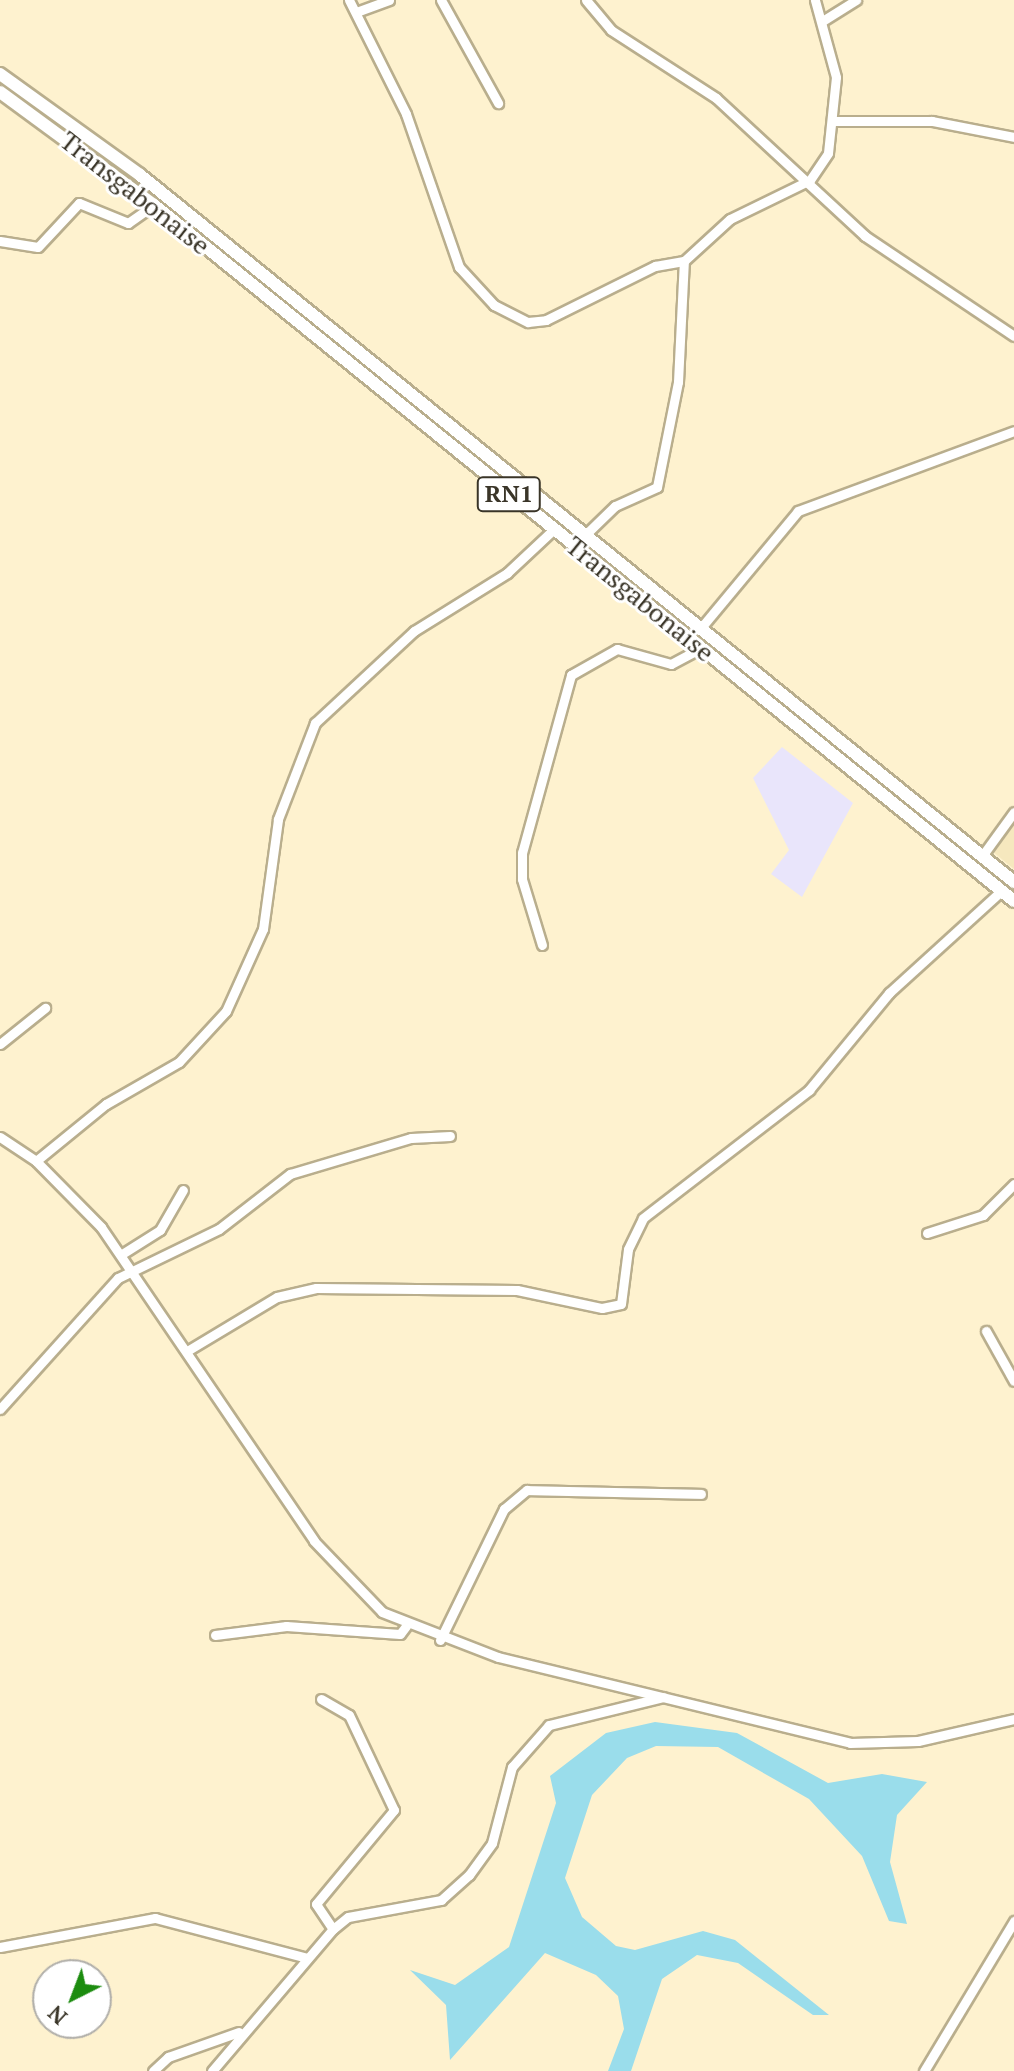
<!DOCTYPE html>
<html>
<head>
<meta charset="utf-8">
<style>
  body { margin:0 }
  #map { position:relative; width:1014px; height:2071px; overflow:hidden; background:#fef2cf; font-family:"PT Serif",serif }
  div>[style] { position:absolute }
  .built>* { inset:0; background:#f6e8be }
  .education>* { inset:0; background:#e9e5fb }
  .water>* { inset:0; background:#9addeb }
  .roads { filter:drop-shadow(2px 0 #b9ae8d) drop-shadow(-2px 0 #b9ae8d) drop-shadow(0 2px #b9ae8d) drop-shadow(0 -2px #b9ae8d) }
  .minor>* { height:9px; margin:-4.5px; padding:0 4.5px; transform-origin:4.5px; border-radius:4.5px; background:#fff }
  .highway>* { height:12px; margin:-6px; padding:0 6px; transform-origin:6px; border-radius:6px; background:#fff }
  span { translate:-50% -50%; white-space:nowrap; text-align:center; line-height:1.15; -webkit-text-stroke:6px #fff; paint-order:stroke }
  .shield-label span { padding:2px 6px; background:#fff; border:2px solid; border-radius:6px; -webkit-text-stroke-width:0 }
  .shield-label { font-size:24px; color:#3a3528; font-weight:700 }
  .street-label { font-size:26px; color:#3a3528 }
  .north { position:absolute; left:32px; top:1959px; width:80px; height:80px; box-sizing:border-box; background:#fff; border:2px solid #b0aea9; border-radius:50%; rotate:222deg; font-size:22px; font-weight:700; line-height:32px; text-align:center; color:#3a3528 }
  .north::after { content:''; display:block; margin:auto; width:28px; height:36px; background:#1c8c0f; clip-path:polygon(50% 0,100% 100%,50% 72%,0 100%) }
</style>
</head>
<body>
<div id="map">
  <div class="built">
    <i style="clip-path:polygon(1014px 820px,1014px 869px,992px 851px)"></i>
  </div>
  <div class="education">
    <i style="clip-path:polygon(782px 747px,853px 803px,802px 897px,771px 874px,789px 850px,753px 778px)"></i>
  </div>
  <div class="water">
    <i style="clip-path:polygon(655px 1722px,737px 1733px,828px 1783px,882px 1774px,927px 1782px,897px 1815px,890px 1862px,907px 1924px,889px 1921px,862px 1856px,809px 1799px,718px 1747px,656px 1746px,627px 1758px,592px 1795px,565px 1878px,582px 1917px,616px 1946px,635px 1950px,703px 1931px,735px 1940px,829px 2015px,813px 2015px,738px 1963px,697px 1955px,662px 1979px,631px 2071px,608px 2071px,624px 2029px,618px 1996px,596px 1975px,545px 1953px,450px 2060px,446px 2005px,410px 1970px,455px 1985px,509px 1947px,556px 1803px,550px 1776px,606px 1733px)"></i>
  </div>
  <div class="roads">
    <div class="minor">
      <i style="left:349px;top:0;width:127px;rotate:63.4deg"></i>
      <i style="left:406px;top:114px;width:162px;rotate:70.9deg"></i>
      <i style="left:459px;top:267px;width:52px;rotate:47.4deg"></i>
      <i style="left:494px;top:305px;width:38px;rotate:27deg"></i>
      <i style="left:528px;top:322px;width:18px;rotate:-6deg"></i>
      <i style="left:546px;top:320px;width:122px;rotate:-26.4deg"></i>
      <i style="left:655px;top:266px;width:29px;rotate:-10deg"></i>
      <i style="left:441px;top:0;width:118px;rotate:61deg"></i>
      <i style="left:586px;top:0;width:39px;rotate:50deg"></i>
      <i style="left:611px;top:30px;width:125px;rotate:32.9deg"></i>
      <i style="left:716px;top:98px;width:203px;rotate:42.8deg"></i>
      <i style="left:865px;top:236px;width:179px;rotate:33.9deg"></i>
      <i style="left:359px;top:11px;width:32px;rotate:-20deg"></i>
      <i style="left:824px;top:20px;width:38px;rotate:-32deg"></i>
      <i style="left:834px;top:121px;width:98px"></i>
      <i style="left:932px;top:121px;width:84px;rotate:11deg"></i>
      <i style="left:0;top:241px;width:38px;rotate:9deg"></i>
      <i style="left:38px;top:247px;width:60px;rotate:-47deg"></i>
      <i style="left:79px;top:203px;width:53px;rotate:22.2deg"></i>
      <i style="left:128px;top:223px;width:32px;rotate:-35deg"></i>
      <i style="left:584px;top:536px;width:43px;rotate:-44.1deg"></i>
      <i style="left:615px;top:506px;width:46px;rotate:-24.3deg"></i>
      <i style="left:657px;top:487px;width:107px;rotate:-78.7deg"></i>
      <i style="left:678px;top:382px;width:121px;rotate:-87.2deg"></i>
      <i style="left:684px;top:261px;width:62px;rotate:-42.4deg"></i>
      <i style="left:730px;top:219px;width:89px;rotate:-26deg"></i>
      <i style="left:810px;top:180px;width:32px;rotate:-56deg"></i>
      <i style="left:828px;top:153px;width:76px;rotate:-84deg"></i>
      <i style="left:836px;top:77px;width:80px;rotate:-105.3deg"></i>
      <i style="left:700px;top:629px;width:153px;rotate:-50.3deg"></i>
      <i style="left:798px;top:511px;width:230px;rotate:-20.3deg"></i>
      <i style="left:982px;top:856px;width:54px;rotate:-54deg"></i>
      <i style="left:542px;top:945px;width:69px;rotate:-106.9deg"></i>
      <i style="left:522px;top:879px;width:26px;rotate:-90deg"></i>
      <i style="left:522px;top:853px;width:185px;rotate:-74.6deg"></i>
      <i style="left:571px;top:675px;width:53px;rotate:-29.5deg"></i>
      <i style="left:617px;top:649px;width:56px;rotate:15.5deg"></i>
      <i style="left:671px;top:664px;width:34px;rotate:-28deg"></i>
      <i style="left:0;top:1044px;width:58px;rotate:-38.7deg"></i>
      <i style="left:0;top:1137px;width:43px;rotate:33.7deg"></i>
      <i style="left:36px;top:1161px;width:93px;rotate:45.4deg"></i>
      <i style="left:101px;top:1227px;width:379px;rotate:55.8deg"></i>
      <i style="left:314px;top:1541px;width:98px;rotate:46.2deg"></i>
      <i style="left:382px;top:1612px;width:124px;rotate:21.2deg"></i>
      <i style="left:498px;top:1657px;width:362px;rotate:13.7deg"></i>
      <i style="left:850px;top:1743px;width:68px;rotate:-1.7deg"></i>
      <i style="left:918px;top:1741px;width:98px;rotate:-12.9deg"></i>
      <i style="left:36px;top:1161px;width:90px;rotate:-39.2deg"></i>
      <i style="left:106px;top:1104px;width:84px;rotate:-29.9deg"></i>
      <i style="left:179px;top:1062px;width:69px;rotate:-47.3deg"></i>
      <i style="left:226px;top:1011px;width:90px;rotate:-65.7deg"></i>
      <i style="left:263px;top:929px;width:111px;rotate:-82.2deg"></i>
      <i style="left:278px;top:819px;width:103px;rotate:-68.9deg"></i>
      <i style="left:315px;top:723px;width:135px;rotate:-42.9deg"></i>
      <i style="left:414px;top:631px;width:110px;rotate:-31.9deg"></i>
      <i style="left:507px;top:573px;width:64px;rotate:-43.1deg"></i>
      <i style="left:927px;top:1233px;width:59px;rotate:-17.8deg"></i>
      <i style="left:983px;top:1215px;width:44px;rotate:-45deg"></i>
      <i style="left:122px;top:1254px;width:45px;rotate:-32.3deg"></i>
      <i style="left:160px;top:1230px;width:46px;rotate:-60.1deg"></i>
      <i style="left:986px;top:1331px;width:57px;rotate:60.8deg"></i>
      <i style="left:187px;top:1351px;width:105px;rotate:-31deg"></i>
      <i style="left:277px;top:1297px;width:40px;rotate:-13deg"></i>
      <i style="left:316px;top:1288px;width:201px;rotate:0.6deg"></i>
      <i style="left:517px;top:1290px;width:87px;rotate:12deg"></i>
      <i style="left:602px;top:1308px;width:19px;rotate:-12deg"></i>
      <i style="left:621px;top:1304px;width:55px;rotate:-82.7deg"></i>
      <i style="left:628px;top:1249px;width:34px;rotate:-64deg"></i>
      <i style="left:643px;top:1218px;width:210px;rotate:-37.6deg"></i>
      <i style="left:809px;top:1090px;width:126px;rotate:-50.5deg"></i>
      <i style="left:889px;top:993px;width:151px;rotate:-42.3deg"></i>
      <i style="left:0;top:1409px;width:176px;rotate:-48deg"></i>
      <i style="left:118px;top:1278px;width:112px;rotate:-25.9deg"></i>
      <i style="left:219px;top:1229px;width:90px;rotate:-37.8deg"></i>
      <i style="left:290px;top:1174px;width:126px;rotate:-16.6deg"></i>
      <i style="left:411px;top:1138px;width:39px;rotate:-3deg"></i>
      <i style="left:215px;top:1635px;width:72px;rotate:-7.2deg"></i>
      <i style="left:286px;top:1626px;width:114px;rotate:4deg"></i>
      <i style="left:400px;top:1634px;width:10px;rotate:-53deg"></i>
      <i style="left:440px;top:1640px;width:146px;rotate:-64deg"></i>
      <i style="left:504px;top:1509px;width:30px;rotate:-40deg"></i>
      <i style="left:527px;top:1490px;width:174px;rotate:1.3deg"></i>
      <i style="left:321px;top:1699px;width:32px;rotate:30deg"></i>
      <i style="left:349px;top:1715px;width:105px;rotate:64.7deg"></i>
      <i style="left:394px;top:1810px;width:122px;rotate:129.7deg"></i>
      <i style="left:316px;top:1904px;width:30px;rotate:56deg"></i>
      <i style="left:0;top:1947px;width:158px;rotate:-10.6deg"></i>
      <i style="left:155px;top:1918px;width:157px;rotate:14.7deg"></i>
      <i style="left:153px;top:2071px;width:21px;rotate:-43deg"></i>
      <i style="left:168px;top:2057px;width:75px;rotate:-19.4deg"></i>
      <i style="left:212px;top:2071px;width:187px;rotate:-49.6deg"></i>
      <i style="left:333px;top:1929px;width:19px;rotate:-39deg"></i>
      <i style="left:348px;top:1917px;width:95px;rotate:-10.4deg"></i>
      <i style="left:441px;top:1900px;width:38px;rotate:-42deg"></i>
      <i style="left:469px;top:1875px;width:39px;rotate:-54deg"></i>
      <i style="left:492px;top:1843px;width:79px;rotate:-75.3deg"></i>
      <i style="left:512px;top:1767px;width:56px;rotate:-48.6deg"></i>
      <i style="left:549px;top:1725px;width:117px;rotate:-13.8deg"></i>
      <i style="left:924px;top:2071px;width:175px;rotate:-59deg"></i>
    </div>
    <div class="highway">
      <i style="left:0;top:74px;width:173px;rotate:35.8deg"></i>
      <i style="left:140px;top:175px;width:1124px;rotate:38.97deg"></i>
      <i style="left:0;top:92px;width:191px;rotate:36.3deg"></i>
      <i style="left:154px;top:205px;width:1106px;rotate:38.98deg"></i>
    </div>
  </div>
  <div class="shield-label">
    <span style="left:509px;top:494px">RN1</span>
  </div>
  <div class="street-label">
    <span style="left:135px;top:193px;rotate:38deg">Transgabonaise</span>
    <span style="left:640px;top:599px;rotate:39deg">Transgabonaise</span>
  </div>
  <div class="north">N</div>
</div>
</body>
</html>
